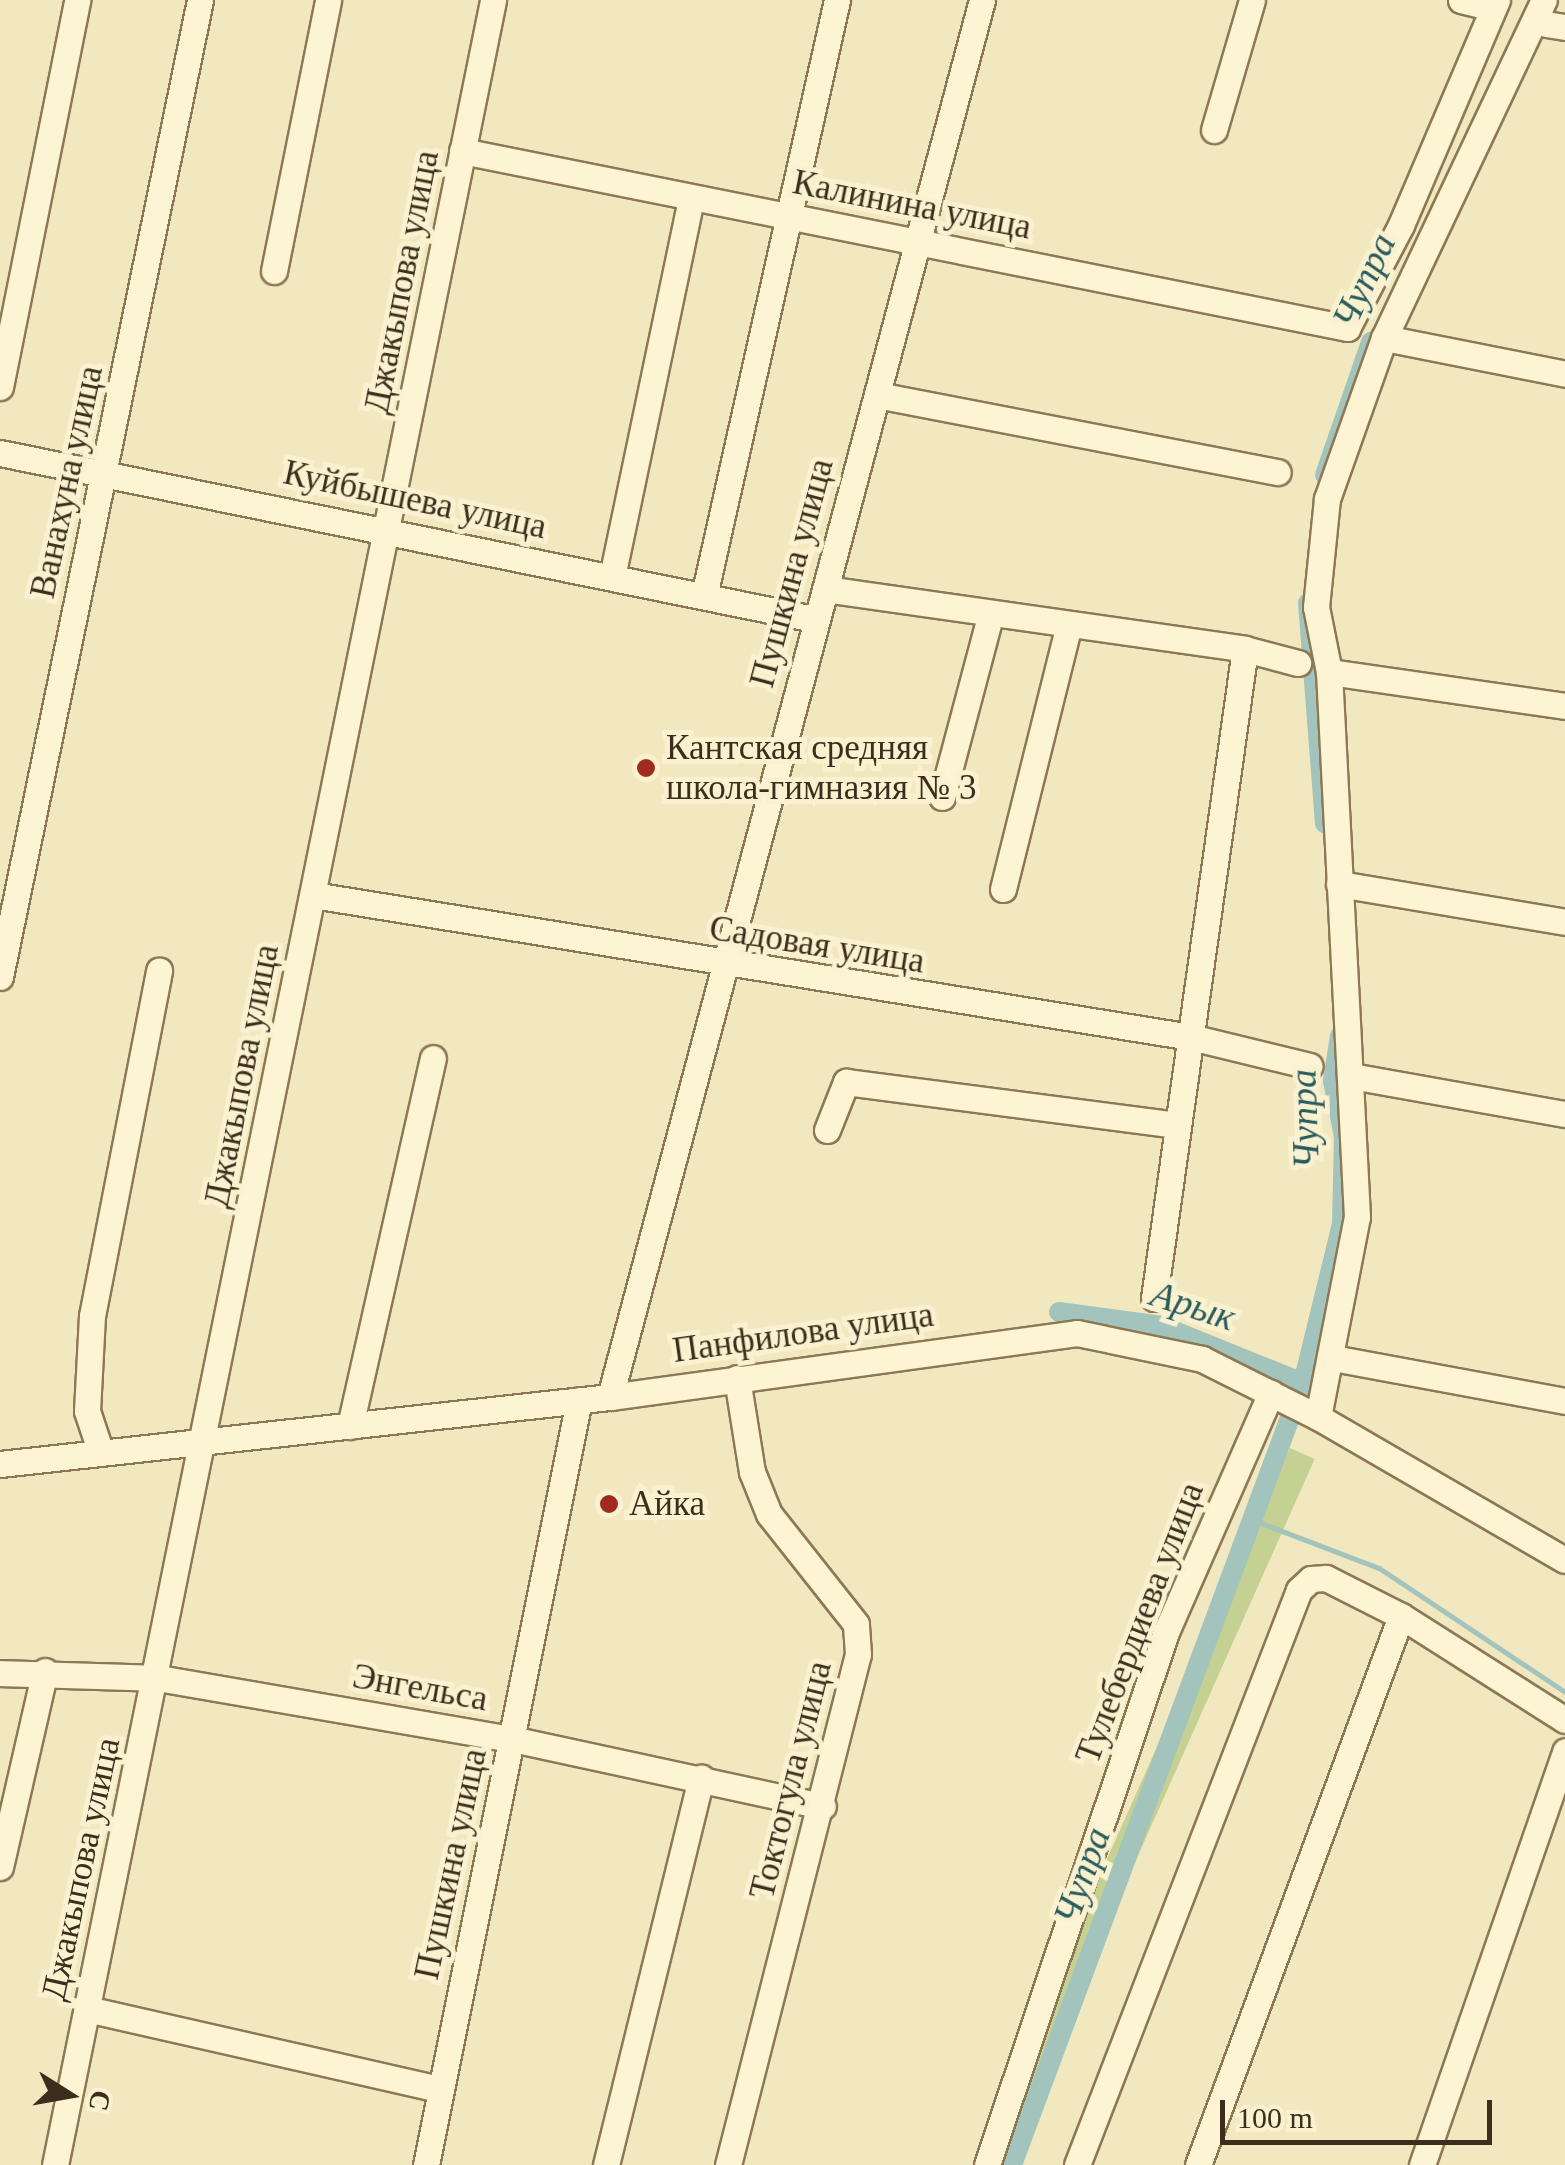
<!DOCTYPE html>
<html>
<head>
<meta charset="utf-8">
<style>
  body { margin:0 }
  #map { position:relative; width:1565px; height:2165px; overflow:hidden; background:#f2e8bf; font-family:"Times New Roman",serif }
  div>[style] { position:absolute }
  .green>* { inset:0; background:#c4d192; transform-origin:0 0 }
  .stream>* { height:5px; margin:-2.5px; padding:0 2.5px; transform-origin:2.5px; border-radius:2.5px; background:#a3c4bd }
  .canal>* { height:20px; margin:-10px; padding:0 10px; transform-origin:10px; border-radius:10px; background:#a3c4bd }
  .roads { filter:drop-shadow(2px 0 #8d7856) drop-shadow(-2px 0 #8d7856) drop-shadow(0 2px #8d7856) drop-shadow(0 -2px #8d7856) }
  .minor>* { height:25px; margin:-12.5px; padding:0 12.5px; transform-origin:12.5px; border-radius:12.5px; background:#fcf4d3 }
  .dots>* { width:28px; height:28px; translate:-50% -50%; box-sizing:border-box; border:5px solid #f9f1d0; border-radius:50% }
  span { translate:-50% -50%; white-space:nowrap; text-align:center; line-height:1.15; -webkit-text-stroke:10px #f9f1d0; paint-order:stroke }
  .street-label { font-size:35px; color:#3b2e1c }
  .poi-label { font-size:35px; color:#3b2e1c }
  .left { translate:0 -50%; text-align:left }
  .water-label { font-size:38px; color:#295b5c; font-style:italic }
  .north { position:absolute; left:20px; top:2045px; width:100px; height:100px; -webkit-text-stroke:8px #f9f1d0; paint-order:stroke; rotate:101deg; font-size:28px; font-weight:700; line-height:40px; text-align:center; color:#3b2e1c }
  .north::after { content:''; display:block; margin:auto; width:35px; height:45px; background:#3b2e1c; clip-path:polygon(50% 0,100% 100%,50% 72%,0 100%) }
  .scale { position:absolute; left:1220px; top:2100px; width:272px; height:45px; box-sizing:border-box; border:5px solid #3b2e1c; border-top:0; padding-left:12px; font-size:30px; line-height:35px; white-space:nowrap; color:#3b2e1c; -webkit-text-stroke:8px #f9f1d0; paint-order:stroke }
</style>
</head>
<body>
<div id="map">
  <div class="green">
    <i style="left:1290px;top:1448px;width:27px;height:766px;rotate:24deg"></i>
  </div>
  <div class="stream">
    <i style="left:1253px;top:1520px;width:135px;rotate:20.9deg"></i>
    <i style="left:1379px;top:1568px;width:224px;rotate:33.7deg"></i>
  </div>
  <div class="canal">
    <i style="left:1325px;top:475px;width:141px;rotate:-70.9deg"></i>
    <i style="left:1308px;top:603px;width:221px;rotate:85.6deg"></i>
    <i style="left:1059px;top:1312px;width:104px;rotate:7.7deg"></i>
    <i style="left:1162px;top:1326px;width:152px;rotate:22deg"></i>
    <i style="left:1012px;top:2165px;width:834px;rotate:-69.59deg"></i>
    <i style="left:1303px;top:1383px;width:164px;rotate:-76.2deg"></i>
    <i style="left:1342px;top:1224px;width:87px;rotate:-88.7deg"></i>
    <i style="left:1344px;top:1137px;width:57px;rotate:-101.1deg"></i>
    <i style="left:1333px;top:1081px;width:46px;rotate:-81.2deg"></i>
  </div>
  <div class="roads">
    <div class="minor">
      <i style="left:1461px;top:0;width:33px;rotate:14deg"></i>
      <i style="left:1546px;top:24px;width:19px;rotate:9deg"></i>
      <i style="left:1214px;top:130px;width:135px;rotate:-73.7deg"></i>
      <i style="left:462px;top:151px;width:903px;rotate:11.31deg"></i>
      <i style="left:1347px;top:328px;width:116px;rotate:-62.3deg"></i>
      <i style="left:1401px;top:225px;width:245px;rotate:-66.9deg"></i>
      <i style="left:274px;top:271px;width:276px;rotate:-78.7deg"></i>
      <i style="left:1384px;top:338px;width:185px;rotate:11.2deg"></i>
      <i style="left:0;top:387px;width:395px;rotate:-78.7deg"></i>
      <i style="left:877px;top:395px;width:408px;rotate:10.9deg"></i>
      <i style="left:0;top:453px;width:831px;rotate:11.53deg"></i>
      <i style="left:612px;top:577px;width:387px;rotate:-78.2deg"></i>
      <i style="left:825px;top:589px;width:424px;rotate:8.1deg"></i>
      <i style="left:1245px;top:649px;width:55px;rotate:14.8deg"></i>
      <i style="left:704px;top:596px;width:611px;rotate:-77.42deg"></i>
      <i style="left:1329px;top:672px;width:238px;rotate:8.2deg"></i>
      <i style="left:942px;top:797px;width:190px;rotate:-75.1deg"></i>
      <i style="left:1339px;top:884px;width:229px;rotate:9.5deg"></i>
      <i style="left:1003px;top:889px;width:273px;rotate:-76deg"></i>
      <i style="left:313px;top:895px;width:889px;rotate:9.19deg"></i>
      <i style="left:1191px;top:1037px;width:122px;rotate:13.7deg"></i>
      <i style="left:0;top:977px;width:997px;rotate:-78.43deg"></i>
      <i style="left:1351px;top:1076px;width:217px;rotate:10.1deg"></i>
      <i style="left:827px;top:1130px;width:52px;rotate:-68.4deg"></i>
      <i style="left:846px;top:1082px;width:334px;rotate:7.4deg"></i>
      <i style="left:1154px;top:1298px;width:655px;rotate:-82.02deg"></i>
      <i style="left:1333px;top:1358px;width:236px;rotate:10.5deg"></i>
      <i style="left:610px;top:1397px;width:1446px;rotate:-75.09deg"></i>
      <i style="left:1318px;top:1417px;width:204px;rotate:-79deg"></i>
      <i style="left:1357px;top:1217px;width:546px;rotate:-92.94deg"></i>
      <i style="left:1329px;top:672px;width:66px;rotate:-101.3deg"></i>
      <i style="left:1316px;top:607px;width:109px;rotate:-84.2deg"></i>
      <i style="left:1327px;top:499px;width:171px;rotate:-70.5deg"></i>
      <i style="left:1384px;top:338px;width:374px;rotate:-64.7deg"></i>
      <i style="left:350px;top:1426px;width:377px;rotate:-77.3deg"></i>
      <i style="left:101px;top:1453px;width:44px;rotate:-108.4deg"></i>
      <i style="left:87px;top:1411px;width:95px;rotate:-87deg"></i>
      <i style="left:92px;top:1316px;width:352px;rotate:-79deg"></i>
      <i style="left:0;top:1464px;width:614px;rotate:-6.27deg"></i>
      <i style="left:610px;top:1397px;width:471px;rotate:-7.8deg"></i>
      <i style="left:1077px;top:1333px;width:128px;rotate:11.7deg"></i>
      <i style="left:1202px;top:1359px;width:130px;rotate:26.6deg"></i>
      <i style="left:1318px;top:1417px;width:285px;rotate:30.1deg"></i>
      <i style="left:0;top:1673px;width:158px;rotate:1.8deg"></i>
      <i style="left:158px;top:1678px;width:359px;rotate:9.8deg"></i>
      <i style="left:512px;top:1739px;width:318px;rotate:12.2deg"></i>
      <i style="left:0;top:1867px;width:201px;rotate:-77.1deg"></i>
      <i style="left:87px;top:2009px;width:362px;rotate:12.8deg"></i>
      <i style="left:55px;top:2165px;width:2209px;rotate:-78.56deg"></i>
      <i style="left:426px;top:2165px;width:780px;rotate:-78.69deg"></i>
      <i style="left:606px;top:2165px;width:399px;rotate:-76.2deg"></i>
      <i style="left:728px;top:2165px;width:527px;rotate:-75.73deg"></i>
      <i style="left:858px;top:1654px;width:30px;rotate:-94deg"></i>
      <i style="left:856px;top:1624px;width:140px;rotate:-128.3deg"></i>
      <i style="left:769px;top:1514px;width:45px;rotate:-112deg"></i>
      <i style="left:752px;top:1472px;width:95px;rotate:-99.1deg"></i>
      <i style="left:987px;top:2165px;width:562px;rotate:-71.44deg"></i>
      <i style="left:1166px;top:1632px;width:261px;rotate:-66.3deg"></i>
      <i style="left:1077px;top:2165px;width:616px;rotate:-68.89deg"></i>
      <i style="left:1299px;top:1590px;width:16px;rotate:-43deg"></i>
      <i style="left:1311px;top:1579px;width:15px;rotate:-4deg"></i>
      <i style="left:1326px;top:1578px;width:84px;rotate:26.9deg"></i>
      <i style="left:1401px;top:1616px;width:194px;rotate:32.4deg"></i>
      <i style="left:1198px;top:2165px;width:585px;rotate:-69.71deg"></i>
      <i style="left:1422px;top:2165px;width:438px;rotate:-70.9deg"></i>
    </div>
  </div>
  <div class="dots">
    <i style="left:646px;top:768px;background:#a22b20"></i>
    <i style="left:609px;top:1504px;background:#a22b20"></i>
  </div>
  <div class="street-label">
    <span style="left:912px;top:205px;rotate:11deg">Калинина улица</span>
    <span style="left:402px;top:282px;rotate:-79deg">Джакыпова улица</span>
    <span style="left:67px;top:482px;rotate:-78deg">Ванахуна улица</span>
    <span style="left:415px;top:500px;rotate:12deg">Куйбышева улица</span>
    <span style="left:792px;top:573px;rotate:-75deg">Пушкина улица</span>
    <span style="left:817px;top:945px;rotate:9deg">Садовая улица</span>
    <span style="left:242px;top:1076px;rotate:-79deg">Джакыпова улица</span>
    <span style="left:803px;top:1333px;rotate:-8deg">Панфилова улица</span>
    <span style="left:1140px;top:1623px;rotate:-69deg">Тулебердиева улица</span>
    <span style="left:420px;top:1688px;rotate:10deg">Энгельса</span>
    <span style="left:791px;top:1780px;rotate:-76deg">Токтогула улица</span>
    <span style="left:451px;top:1864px;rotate:-78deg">Пушкина улица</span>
    <span style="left:81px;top:1869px;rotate:-78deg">Джакыпова улица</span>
  </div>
  <div class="poi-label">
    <span class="left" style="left:666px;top:768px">Кантская средняя<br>школа-гимназия № 3</span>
    <span class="left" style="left:629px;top:1504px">Айка</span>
  </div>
  <div class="water-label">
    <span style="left:1364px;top:281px;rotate:-65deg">Чупра</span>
    <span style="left:1305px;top:1119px;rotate:-92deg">Чупра</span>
    <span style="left:1193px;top:1306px;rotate:18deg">Арык</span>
    <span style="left:1082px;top:1876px;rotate:-70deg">Чупра</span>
  </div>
  <div class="north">С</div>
  <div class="scale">100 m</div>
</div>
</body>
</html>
